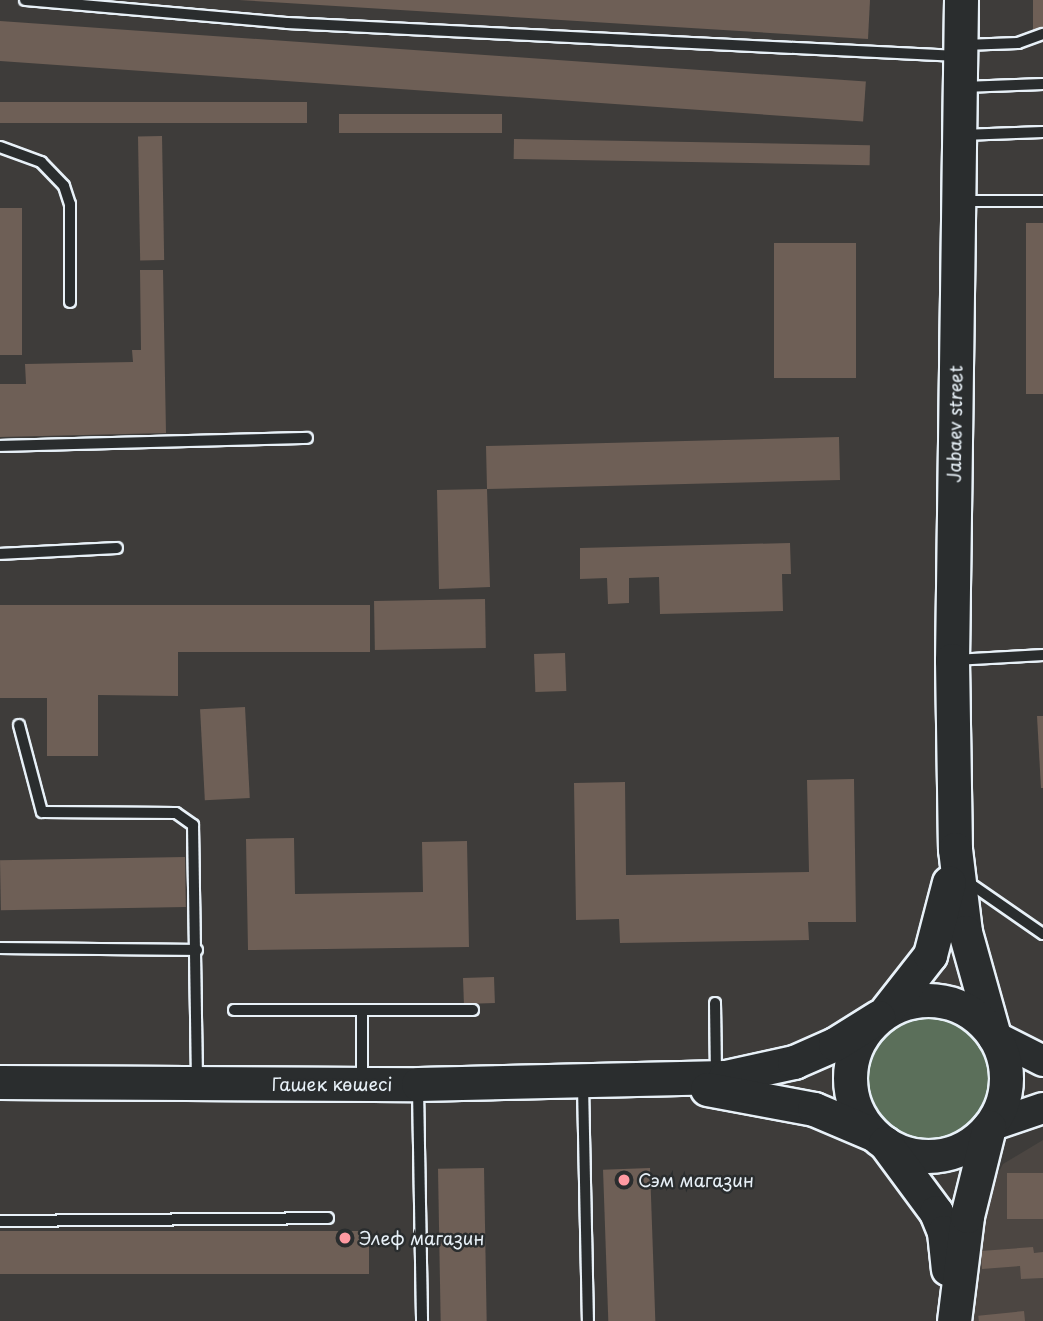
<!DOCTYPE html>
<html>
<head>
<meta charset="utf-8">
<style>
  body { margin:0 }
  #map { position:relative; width:1043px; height:1321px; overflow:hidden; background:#3e3c3a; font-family:"Playpen Sans",sans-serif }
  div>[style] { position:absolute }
  .built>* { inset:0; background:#4c4642 }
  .green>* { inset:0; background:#5b6f5a }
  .round { border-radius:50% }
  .building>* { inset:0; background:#6e5f56; transform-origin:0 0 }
  .roads { filter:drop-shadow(2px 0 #e8f1f8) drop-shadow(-2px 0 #e8f1f8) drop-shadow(0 2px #e8f1f8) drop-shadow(0 -2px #e8f1f8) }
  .service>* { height:10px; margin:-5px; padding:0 5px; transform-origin:5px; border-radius:5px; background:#2a2d2e }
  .secondary>* { height:30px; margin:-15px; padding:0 15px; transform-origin:15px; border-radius:15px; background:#2a2d2e }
  .primary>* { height:33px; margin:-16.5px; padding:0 16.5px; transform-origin:16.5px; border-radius:16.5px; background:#2a2d2e }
  .primary>.ring { margin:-16.5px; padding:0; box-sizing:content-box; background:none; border:33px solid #2a2d2e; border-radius:50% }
  .dots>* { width:19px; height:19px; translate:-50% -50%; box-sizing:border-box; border:4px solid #2a2d2e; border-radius:50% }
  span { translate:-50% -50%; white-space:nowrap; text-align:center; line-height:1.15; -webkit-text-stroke:5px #2a2d2e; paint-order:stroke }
  .street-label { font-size:18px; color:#e8f1f8 }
  .poi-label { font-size:18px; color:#e8f1f8 }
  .left { translate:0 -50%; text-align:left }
</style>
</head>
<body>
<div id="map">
  <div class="built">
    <i style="clip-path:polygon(1043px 1140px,1043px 1321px,974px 1321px,976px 1260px,986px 1195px,1003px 1164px)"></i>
  </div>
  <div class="green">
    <i class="round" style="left:866px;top:1016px;width:124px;height:124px"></i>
  </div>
  <div class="building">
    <i style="clip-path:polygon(239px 0,870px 0,868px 39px)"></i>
    <i style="left:1033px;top:0;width:10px;height:40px"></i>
    <i style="left:0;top:21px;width:868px;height:40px;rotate:4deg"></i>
    <i style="left:307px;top:102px;width:21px;height:307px;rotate:90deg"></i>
    <i style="left:502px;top:114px;width:19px;height:163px;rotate:90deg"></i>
    <i style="left:162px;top:136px;width:124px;height:24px;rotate:89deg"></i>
    <i style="left:514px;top:139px;width:356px;height:20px;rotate:1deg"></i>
    <i style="left:0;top:208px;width:22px;height:147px"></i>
    <i style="left:1026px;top:223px;width:17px;height:171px"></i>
    <i style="left:774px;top:243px;width:82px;height:135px"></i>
    <i style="clip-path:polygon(140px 270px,163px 270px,166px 433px,0 437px,0 384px,26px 384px,25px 364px,133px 362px,132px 350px,141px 350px)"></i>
    <i style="clip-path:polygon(839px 437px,840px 480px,487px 489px,490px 587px,439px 589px,437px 490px,487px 489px,486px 446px)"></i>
    <i style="clip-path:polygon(790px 543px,791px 574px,782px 574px,783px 611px,660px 614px,659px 577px,629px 578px,629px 603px,608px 604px,607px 578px,580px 579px,580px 548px)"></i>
    <i style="left:485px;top:599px;width:49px;height:111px;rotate:89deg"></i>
    <i style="clip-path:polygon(0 605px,370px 605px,370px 652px,178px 652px,178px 696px,98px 695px,98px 756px,47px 756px,47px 698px,0 698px)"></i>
    <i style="left:565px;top:653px;width:38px;height:31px;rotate:88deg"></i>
    <i style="left:245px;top:707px;width:91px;height:45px;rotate:87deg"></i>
    <i style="clip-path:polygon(1037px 716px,1043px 716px,1043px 788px,1041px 788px)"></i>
    <i style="clip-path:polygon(854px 779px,856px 922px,808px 922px,809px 940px,620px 943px,619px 919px,576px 920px,574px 783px,625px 782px,626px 875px,809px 872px,807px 780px)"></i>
    <i style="clip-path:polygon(294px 838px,295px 894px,423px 892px,422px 842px,467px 841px,469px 947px,248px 950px,246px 839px)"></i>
    <i style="left:185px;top:857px;width:50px;height:185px;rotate:89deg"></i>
    <i style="left:494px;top:977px;width:26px;height:31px;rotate:88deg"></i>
    <i style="left:484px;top:1168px;width:153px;height:46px;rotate:89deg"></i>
    <i style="left:650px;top:1168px;width:153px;height:47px;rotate:88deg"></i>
    <i style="left:1043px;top:1173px;width:46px;height:36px;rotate:90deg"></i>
    <i style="left:369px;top:1231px;width:43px;height:369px;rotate:90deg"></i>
    <i style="clip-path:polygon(1033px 1247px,1034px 1253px,1043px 1252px,1043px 1278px,1021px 1279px,1020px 1266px,982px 1269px,981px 1251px)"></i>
    <i style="left:1024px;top:1311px;width:10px;height:46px;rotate:84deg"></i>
  </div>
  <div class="roads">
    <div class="service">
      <i style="left:25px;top:0;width:263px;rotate:5deg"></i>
      <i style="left:287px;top:23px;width:672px;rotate:2.82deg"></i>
      <i style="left:964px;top:45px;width:54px;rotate:-2.1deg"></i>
      <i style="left:1018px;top:43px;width:27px;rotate:-20deg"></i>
      <i style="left:963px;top:87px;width:80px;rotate:-2.1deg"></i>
      <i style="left:962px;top:135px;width:81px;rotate:-2.1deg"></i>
      <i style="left:0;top:147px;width:44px;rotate:20.1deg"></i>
      <i style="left:41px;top:162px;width:33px;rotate:46deg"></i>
      <i style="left:64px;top:186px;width:19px;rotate:72deg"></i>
      <i style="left:70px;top:204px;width:98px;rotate:90deg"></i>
      <i style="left:961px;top:201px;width:82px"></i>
      <i style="left:0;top:446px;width:307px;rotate:-1.5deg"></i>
      <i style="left:0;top:554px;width:117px;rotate:-2.9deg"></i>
      <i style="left:955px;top:660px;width:88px;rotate:-3.3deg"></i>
      <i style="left:19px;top:725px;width:90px;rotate:75.2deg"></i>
      <i style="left:42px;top:812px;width:134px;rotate:0.4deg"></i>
      <i style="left:176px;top:813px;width:21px;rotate:35deg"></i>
      <i style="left:193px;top:825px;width:255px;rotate:89.1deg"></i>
      <i style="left:965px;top:880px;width:95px;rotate:34.7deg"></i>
      <i style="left:0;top:948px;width:197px;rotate:0.6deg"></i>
      <i style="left:715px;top:1003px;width:72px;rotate:89.2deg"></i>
      <i style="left:234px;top:1010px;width:239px"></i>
      <i style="left:362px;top:1081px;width:71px;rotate:-90deg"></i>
      <i style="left:583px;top:1086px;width:235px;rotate:88.8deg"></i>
      <i style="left:418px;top:1089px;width:232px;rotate:89deg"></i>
      <i style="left:0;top:1221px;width:328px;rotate:-0.5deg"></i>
    </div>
    <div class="secondary">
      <i style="left:994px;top:1036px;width:55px;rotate:27deg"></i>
      <i style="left:990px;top:1126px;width:56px;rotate:-18.8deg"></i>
    </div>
    <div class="primary">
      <i style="left:961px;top:0;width:660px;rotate:90.78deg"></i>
      <i style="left:952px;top:660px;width:189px;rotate:89.1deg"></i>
      <i style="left:955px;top:849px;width:84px;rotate:83.1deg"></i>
      <i style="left:965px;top:932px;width:108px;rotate:74.4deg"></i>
      <i class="ring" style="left:850px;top:1000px;width:123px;height:123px"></i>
      <i style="left:887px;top:1010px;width:70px;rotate:-52deg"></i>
      <i style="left:930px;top:955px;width:75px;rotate:-75.4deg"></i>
      <i style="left:0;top:1082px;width:418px;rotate:0.3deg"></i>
      <i style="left:418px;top:1084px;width:307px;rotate:-1.3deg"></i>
      <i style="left:725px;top:1077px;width:71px;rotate:-12.3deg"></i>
      <i style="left:794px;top:1062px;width:45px;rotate:-23.7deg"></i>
      <i style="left:835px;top:1044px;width:51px;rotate:-32.1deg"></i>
      <i style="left:707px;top:1089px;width:109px;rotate:10.6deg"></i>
      <i style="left:814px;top:1109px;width:64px;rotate:23deg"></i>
      <i style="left:885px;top:1143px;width:86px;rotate:53.5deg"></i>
      <i style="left:936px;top:1212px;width:22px;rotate:68deg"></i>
      <i style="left:944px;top:1232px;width:37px;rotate:84deg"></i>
      <i style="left:954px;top:1321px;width:106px;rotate:-82.9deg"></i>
      <i style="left:967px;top:1216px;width:92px;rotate:-76.1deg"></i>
    </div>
  </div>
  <div class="dots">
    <i style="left:624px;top:1180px;background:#ff9aa2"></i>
    <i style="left:345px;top:1238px;background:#ff9aa2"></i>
  </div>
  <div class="street-label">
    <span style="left:955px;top:424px;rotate:-89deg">Jabaev street</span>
    <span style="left:332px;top:1084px">Гашек көшесі</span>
  </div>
  <div class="poi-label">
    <span class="left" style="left:638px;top:1180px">Сэм магазин</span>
    <span class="left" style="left:359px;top:1238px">Элеф магазин</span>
  </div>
</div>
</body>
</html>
